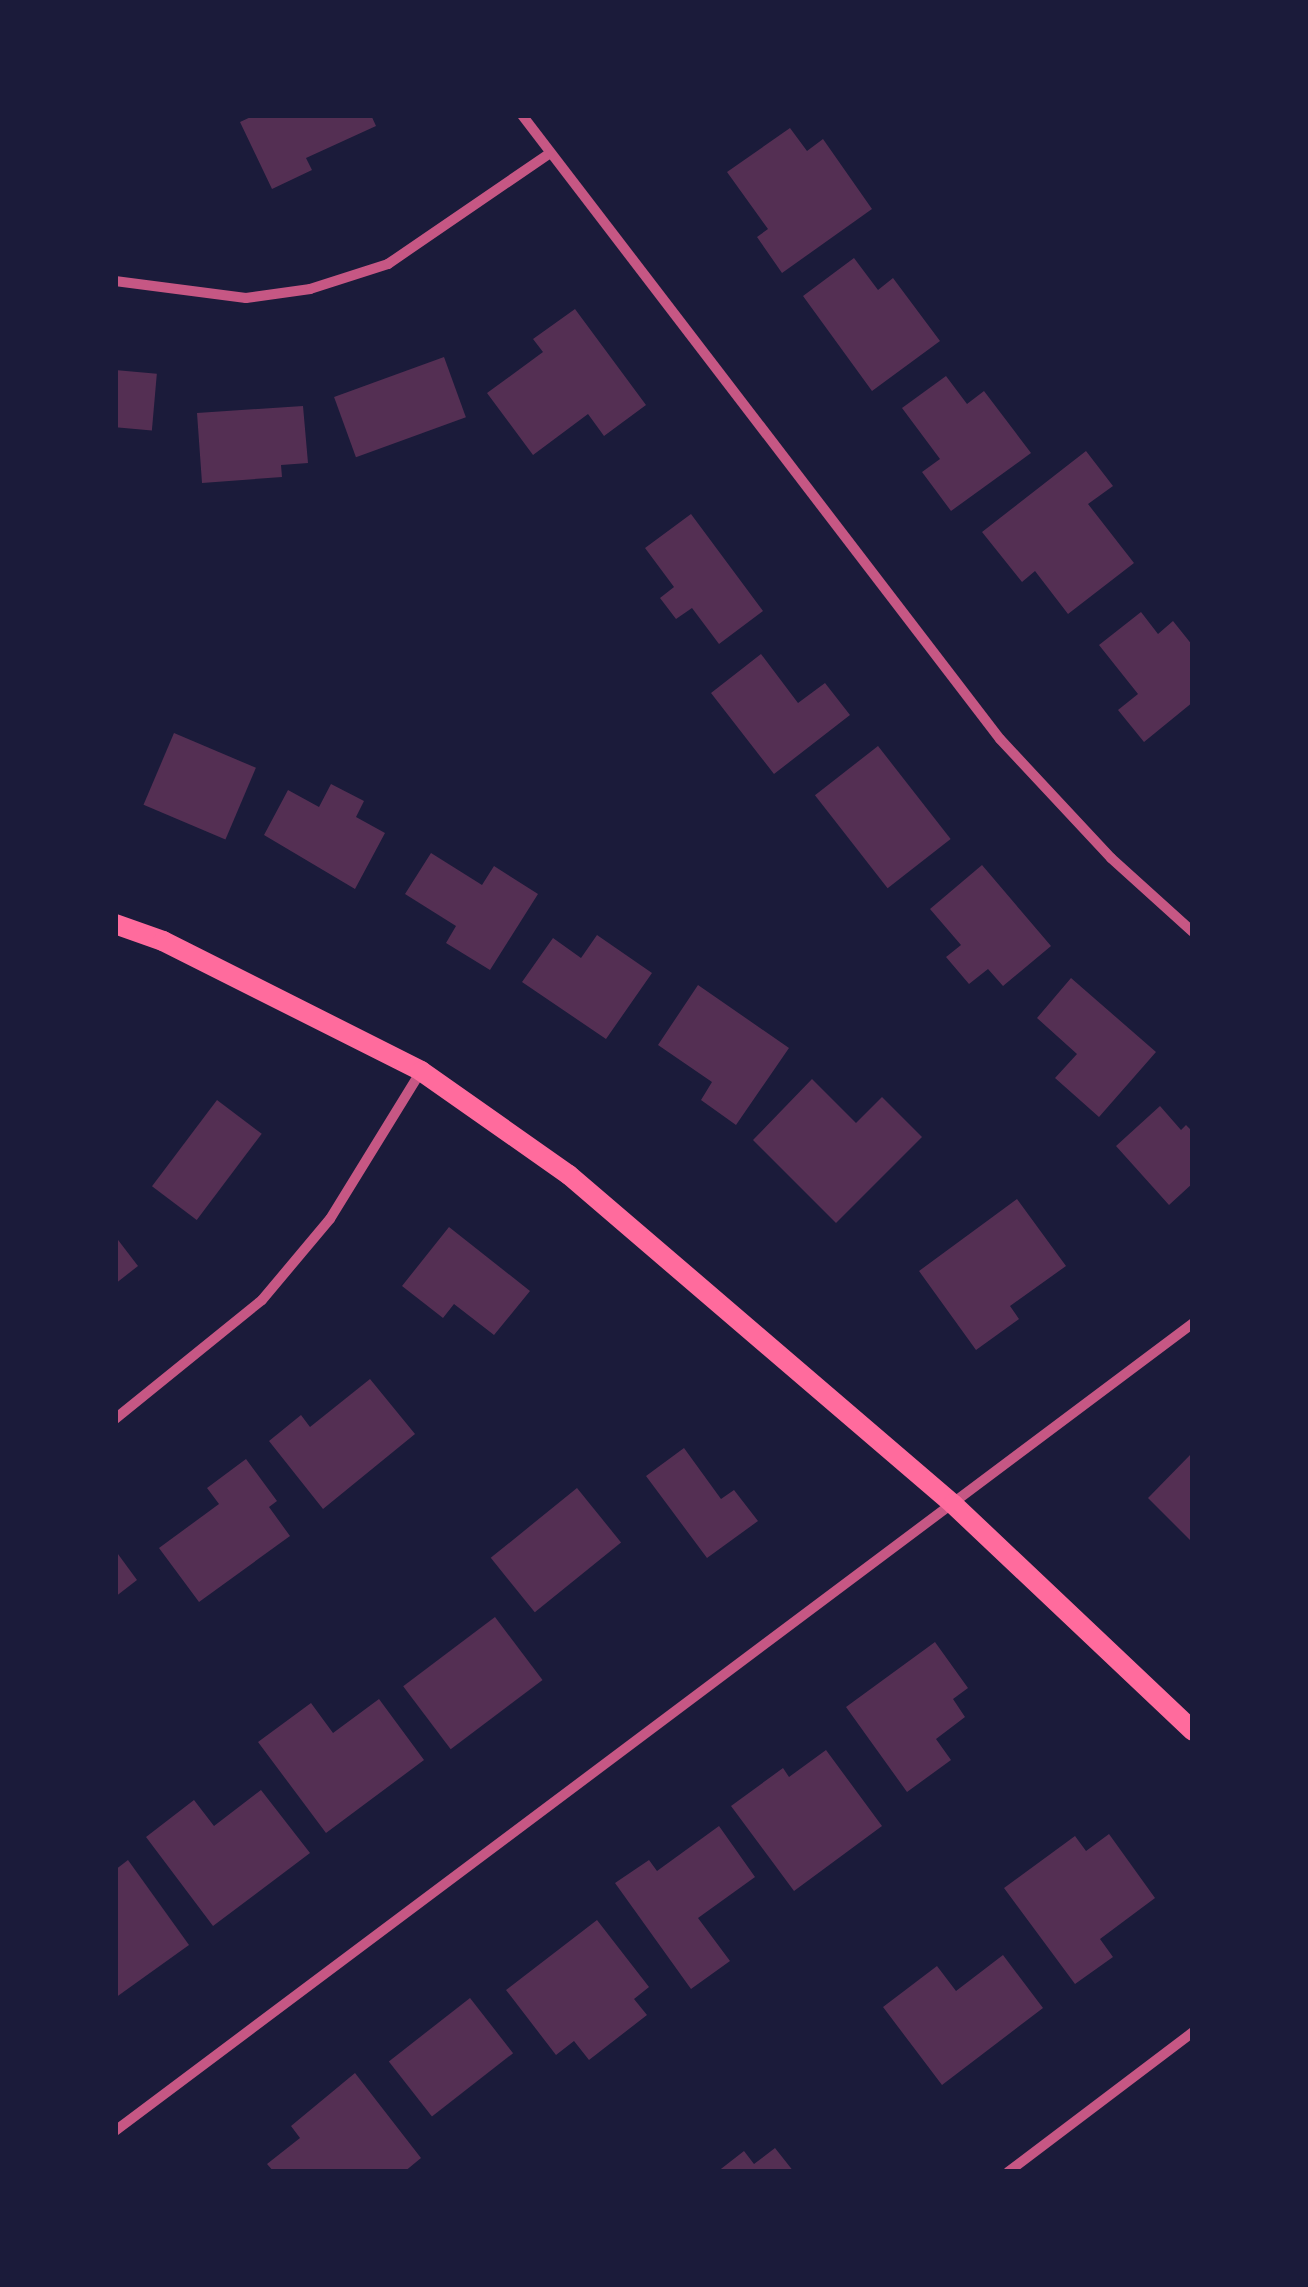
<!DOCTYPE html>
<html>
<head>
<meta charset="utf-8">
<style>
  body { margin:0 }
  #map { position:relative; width:1308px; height:2287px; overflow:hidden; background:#1b1b3a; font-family:Mulish,sans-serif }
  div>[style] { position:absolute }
  .building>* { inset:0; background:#542f53; transform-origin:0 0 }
  .minor>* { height:10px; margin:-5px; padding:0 5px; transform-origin:5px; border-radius:5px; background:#c65784 }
  .secondary>* { height:20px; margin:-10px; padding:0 10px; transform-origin:10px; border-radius:10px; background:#ff6b9d }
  span { translate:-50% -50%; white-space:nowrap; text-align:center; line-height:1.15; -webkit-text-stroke:9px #1b1b3a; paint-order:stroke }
  .frame { position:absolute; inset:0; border:118px solid #1b1b3a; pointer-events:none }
</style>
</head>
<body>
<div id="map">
  <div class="building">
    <i style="clip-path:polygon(255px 115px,371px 115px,376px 126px,306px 158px,312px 170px,272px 189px,240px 122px)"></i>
    <i style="clip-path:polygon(790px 128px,807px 151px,823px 139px,872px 209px,782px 273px,757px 237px,768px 229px,727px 172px)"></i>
    <i style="clip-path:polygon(854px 258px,878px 290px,893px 278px,940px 341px,872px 391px,803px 296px)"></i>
    <i style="clip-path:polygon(575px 309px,646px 405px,604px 436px,588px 414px,533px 455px,487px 393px,543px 352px,533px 339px)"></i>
    <i style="left:444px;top:357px;width:64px;height:117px;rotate:70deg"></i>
    <i style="left:115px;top:370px;width:42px;height:57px;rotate:5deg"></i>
    <i style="clip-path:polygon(946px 376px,967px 404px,984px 391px,1031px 453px,951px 511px,922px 472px,940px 459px,902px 408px)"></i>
    <i style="clip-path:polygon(303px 406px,308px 463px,281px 465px,282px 477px,202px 483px,197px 413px)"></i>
    <i style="clip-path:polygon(1086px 451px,1113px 486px,1088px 504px,1134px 563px,1068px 614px,1035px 571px,1022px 582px,982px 532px)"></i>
    <i style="clip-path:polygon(691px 514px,763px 611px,719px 644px,692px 608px,676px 619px,660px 598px,674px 587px,645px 548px)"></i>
    <i style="clip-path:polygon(1141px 612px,1158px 634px,1173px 621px,1193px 646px,1193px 702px,1144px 742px,1118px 710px,1138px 694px,1099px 645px)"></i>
    <i style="clip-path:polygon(761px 654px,798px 703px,825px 683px,850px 715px,774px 774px,711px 693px)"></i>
    <i style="left:174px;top:733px;width:89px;height:78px;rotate:23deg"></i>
    <i style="left:878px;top:746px;width:118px;height:80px;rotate:52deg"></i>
    <i style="clip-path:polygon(331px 784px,364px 801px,356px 817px,385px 833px,355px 889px,264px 835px,288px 790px,319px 807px)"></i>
    <i style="clip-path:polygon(431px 853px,482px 885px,494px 866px,538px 894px,490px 970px,446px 943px,456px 926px,405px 894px)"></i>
    <i style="clip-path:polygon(982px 865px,1051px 946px,1003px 986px,988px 969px,969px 984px,946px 957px,961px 945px,930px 909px)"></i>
    <i style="clip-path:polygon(597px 935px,652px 973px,606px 1039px,522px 982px,553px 938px,581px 958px)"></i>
    <i style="clip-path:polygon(1071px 978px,1156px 1052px,1099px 1117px,1055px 1078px,1077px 1054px,1037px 1018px)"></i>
    <i style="clip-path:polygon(698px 985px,789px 1048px,736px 1125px,701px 1100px,712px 1082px,658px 1045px)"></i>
    <i style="clip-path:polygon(812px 1079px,856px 1123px,882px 1097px,922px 1137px,836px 1223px,753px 1140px)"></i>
    <i style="left:217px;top:1100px;width:56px;height:108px;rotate:37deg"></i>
    <i style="clip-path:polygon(1160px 1106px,1181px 1130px,1186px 1125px,1193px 1132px,1193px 1183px,1169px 1205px,1116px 1146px)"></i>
    <i style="clip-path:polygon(1017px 1199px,1066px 1266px,1010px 1306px,1019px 1319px,976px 1350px,919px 1271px)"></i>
    <i style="clip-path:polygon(449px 1227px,530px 1291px,494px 1335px,454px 1304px,443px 1318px,402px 1286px)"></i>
    <i style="clip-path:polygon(115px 1236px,138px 1266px,115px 1284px)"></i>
    <i style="clip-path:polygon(370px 1379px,415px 1434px,323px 1509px,269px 1441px,301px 1415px,310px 1427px)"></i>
    <i style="clip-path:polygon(684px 1448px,721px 1499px,734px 1490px,758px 1521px,707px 1558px,646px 1476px)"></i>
    <i style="clip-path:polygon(1193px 1452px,1193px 1543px,1148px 1498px)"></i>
    <i style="clip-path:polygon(246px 1459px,277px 1501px,269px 1507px,290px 1536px,199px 1602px,159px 1548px,219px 1504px,207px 1488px)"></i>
    <i style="left:577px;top:1488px;width:70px;height:111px;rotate:51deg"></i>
    <i style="clip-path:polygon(115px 1550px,137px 1580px,115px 1597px)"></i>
    <i style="left:495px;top:1617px;width:79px;height:115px;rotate:53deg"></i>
    <i style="clip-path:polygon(935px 1642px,968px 1688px,953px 1699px,965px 1717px,936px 1739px,951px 1760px,907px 1792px,846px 1707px)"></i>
    <i style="clip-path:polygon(379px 1699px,424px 1760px,326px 1833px,258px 1742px,311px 1703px,333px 1733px)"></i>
    <i style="clip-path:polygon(826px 1750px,882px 1826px,794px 1891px,731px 1806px,783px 1768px,789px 1777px)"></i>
    <i style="clip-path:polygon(261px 1790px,310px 1853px,213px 1926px,146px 1837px,194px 1800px,214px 1826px)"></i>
    <i style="clip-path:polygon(719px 1826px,755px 1877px,698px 1918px,730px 1961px,691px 1989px,615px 1883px,649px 1860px,657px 1871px)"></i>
    <i style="clip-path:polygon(1109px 1834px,1155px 1898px,1100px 1939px,1113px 1957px,1075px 1984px,1004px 1888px,1075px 1836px,1086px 1851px)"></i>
    <i style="clip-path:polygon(128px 1860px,189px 1945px,115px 1998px,115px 1870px)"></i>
    <i style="clip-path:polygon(597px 1920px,649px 1987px,634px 1999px,647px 2015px,589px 2060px,574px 2041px,556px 2055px,506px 1990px)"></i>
    <i style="clip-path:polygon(1003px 1955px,1043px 2008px,942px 2085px,883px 2007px,937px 1966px,956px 1991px)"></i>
    <i style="left:470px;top:1998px;width:70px;height:103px;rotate:52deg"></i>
    <i style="clip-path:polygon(355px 2073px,421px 2158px,404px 2172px,274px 2172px,267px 2164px,300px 2138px,291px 2126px)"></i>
    <i style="clip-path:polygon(775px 2148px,794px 2172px,717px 2172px,744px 2151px,754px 2164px)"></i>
  </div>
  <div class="minor">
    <i style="left:522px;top:115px;width:786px;rotate:52.55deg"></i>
    <i style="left:1000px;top:739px;width:163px;rotate:47deg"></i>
    <i style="left:1111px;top:858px;width:110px;rotate:42.1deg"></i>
    <i style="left:115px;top:281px;width:132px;rotate:7.4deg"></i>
    <i style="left:246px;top:298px;width:65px;rotate:-8deg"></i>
    <i style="left:310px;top:289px;width:82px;rotate:-17.8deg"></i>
    <i style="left:388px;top:264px;width:196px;rotate:-34.4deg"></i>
    <i style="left:115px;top:1419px;width:189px;rotate:-39deg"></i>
    <i style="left:262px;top:1300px;width:106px;rotate:-50deg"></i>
    <i style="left:330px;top:1219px;width:174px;rotate:-58.4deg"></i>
    <i style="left:115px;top:2131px;width:1347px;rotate:-36.85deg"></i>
    <i style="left:1008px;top:2172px;width:232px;rotate:-37.1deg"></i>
  </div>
  <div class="secondary">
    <i style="left:115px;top:924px;width:51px;rotate:19.5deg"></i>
    <i style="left:163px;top:941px;width:289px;rotate:26.7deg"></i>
    <i style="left:421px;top:1071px;width:181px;rotate:35.1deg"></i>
    <i style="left:569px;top:1175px;width:506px;rotate:40.59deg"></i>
    <i style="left:953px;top:1504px;width:330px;rotate:43.4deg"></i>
  </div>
  <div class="frame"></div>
</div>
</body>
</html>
